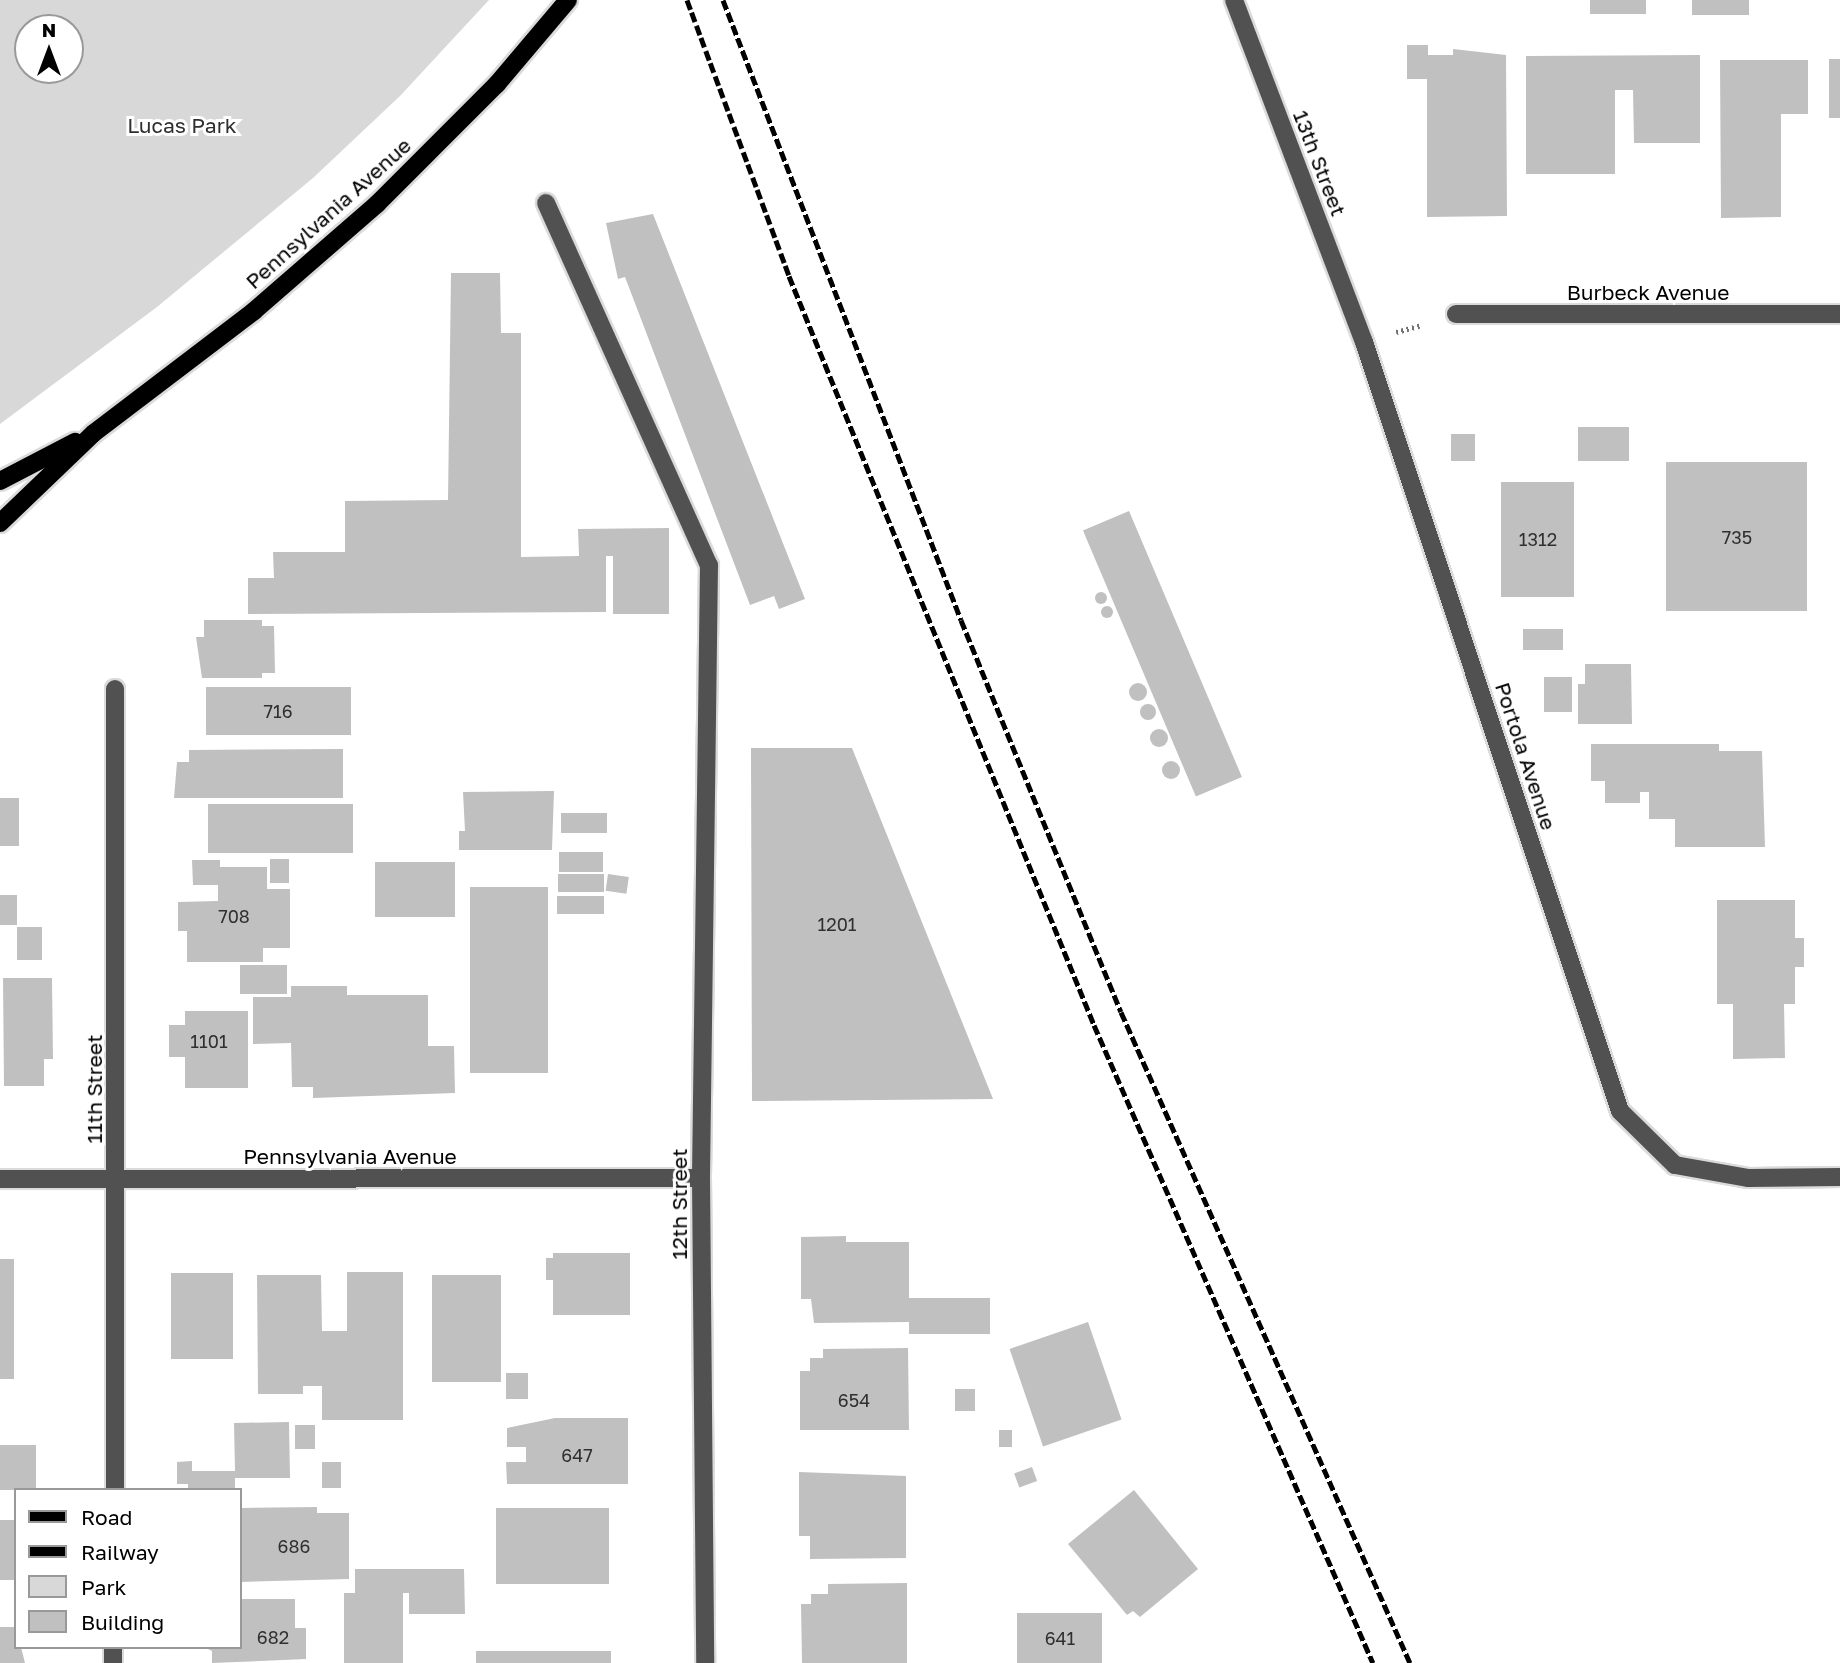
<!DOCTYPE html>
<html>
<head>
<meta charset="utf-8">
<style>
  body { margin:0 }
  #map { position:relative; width:1840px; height:1663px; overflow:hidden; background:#fff; font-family:"Golos Text",sans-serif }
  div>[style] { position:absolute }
  .green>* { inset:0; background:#d8d8d8 }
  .building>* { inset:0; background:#c0c0c0; transform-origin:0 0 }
  .round { border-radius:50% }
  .path>* { height:4.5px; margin-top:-2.25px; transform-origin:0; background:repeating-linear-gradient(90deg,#737373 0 2px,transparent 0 5.5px) }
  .roads { filter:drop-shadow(2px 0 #dbdbdb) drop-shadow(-2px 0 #dbdbdb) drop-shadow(0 2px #dbdbdb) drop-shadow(0 -2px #dbdbdb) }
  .minor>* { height:18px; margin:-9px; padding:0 9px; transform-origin:9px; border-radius:9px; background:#515151 }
  .major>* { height:18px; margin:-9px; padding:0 9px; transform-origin:9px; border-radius:9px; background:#000 }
  .rail>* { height:5px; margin-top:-2.5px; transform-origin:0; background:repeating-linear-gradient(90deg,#000 0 10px,transparent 0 13.5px) }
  span { translate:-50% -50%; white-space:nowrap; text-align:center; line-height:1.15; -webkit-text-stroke:6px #fff; paint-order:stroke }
  .number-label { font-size:18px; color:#303030 }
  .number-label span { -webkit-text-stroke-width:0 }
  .park-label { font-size:21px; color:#2f2f2f }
  .street-label { font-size:21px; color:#000 }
  .legend { position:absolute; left:14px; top:1488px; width:228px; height:161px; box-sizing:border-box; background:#fff; border:2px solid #999; margin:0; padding:9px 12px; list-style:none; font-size:21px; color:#000 }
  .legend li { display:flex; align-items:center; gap:14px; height:35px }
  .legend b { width:35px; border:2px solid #999 }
  .north { position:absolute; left:14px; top:14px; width:70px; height:70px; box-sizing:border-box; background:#fff; border:2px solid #999; border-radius:50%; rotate:0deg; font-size:19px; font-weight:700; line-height:28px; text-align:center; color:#000 }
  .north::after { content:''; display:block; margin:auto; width:24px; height:32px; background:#000; clip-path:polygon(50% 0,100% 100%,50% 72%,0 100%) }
</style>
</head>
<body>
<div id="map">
  <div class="green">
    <i style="clip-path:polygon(evenodd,0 0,489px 0,400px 96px,313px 178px,157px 307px,0 424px,0 0,28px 28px,70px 28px,70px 70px,28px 70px,28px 28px)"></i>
  </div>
  <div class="building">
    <i style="left:1590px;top:0;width:56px;height:14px"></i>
    <i style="left:1692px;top:0;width:57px;height:15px"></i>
    <i style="clip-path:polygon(1407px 45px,1428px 45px,1428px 55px,1453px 55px,1453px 49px,1506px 55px,1507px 216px,1427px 217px,1427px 79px,1407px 79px)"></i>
    <i style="clip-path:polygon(1700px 55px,1700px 143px,1634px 143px,1633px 90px,1615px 90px,1615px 174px,1526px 174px,1526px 56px)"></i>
    <i style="left:1829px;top:59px;width:11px;height:59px"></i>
    <i style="clip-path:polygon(1720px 60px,1808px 60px,1808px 114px,1781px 114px,1781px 217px,1721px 218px)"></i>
    <i style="clip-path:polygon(653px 214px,805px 599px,779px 609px,774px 596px,750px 605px,625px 277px,618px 279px,606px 223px)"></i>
    <i style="clip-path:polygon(451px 273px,500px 273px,501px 333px,521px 333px,521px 557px,579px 556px,578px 529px,669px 528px,669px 614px,613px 614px,613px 556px,606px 556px,606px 612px,248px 614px,248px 578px,274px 578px,273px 552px,345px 552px,345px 501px,448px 500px)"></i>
    <i style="left:1629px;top:427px;width:34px;height:51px;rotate:90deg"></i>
    <i style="left:1451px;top:434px;width:24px;height:27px"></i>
    <i style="left:1807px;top:462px;width:149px;height:141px;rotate:90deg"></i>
    <i style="left:1501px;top:482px;width:73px;height:115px"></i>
    <i style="left:1129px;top:511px;width:289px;height:50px;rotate:67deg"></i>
    <i class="round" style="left:1095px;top:592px;width:12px;height:12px"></i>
    <i class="round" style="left:1101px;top:606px;width:12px;height:12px"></i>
    <i style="clip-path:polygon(204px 620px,262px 620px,262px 626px,274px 626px,275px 673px,262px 673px,262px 678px,202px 678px,196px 637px,204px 637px)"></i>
    <i style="left:1523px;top:629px;width:40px;height:21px"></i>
    <i style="clip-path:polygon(1585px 664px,1631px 664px,1632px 724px,1578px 724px,1578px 684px,1585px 684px)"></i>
    <i style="left:1544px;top:677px;width:28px;height:35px"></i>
    <i class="round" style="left:1129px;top:683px;width:18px;height:18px"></i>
    <i style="left:206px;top:687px;width:145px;height:48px"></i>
    <i class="round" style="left:1140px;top:704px;width:16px;height:16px"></i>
    <i class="round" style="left:1150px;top:729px;width:18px;height:18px"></i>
    <i style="clip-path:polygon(1591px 744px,1719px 744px,1719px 751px,1762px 751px,1765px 847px,1675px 847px,1675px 819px,1649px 819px,1649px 792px,1640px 792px,1640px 803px,1605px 803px,1605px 781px,1591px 781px)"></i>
    <i style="clip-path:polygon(751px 748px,852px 748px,993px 1099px,752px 1101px)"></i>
    <i style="clip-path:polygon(343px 749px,343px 798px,174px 798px,177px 762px,189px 762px,189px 750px)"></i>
    <i class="round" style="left:1162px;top:761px;width:18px;height:18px"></i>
    <i style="clip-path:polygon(554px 791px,552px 850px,459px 850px,459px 831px,465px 831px,463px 792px)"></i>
    <i style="left:0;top:798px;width:19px;height:48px"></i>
    <i style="left:208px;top:804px;width:145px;height:49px"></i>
    <i style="left:561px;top:813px;width:46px;height:20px"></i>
    <i style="left:559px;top:852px;width:44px;height:20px"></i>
    <i style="left:270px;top:859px;width:19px;height:24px"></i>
    <i style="clip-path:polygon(192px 860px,220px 860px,220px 867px,267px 867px,267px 889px,290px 889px,290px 948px,263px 948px,263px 962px,187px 962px,187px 931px,178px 931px,178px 902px,218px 901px,218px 885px,193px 885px)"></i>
    <i style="left:455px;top:862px;width:55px;height:80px;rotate:90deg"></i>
    <i style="left:558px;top:874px;width:46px;height:18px"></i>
    <i style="left:608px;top:874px;width:21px;height:17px;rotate:8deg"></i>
    <i style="left:548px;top:887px;width:186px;height:78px;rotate:90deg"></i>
    <i style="left:0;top:895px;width:17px;height:30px"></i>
    <i style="left:557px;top:896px;width:47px;height:18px"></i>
    <i style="clip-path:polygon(1717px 900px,1795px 900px,1795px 938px,1804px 938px,1804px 967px,1795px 967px,1795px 1004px,1784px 1004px,1785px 1058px,1733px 1059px,1733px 1004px,1717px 1004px)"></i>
    <i style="left:17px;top:927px;width:25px;height:33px"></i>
    <i style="left:240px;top:965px;width:47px;height:29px"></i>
    <i style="clip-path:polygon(3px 978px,52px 978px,53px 1059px,44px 1059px,44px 1086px,4px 1086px)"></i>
    <i style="clip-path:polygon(291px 986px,347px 986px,347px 995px,428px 995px,428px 1046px,454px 1046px,455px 1093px,313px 1098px,313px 1087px,292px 1087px,291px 1043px,253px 1044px,253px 997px,291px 997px)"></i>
    <i style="clip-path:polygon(185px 1011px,248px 1011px,248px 1088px,185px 1088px,185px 1057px,169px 1057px,169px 1025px,185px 1025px)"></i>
    <i style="clip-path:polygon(846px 1236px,846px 1242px,909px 1242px,909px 1298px,990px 1298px,990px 1334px,909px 1334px,909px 1322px,814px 1323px,811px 1299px,801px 1299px,801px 1237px)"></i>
    <i style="clip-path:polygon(553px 1253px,630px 1253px,630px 1315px,553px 1315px,553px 1280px,546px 1280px,546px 1258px,553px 1258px)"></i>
    <i style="left:0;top:1259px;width:14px;height:120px"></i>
    <i style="clip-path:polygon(347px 1272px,403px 1272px,403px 1420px,322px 1420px,322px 1386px,303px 1386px,303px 1394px,258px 1394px,257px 1275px,321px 1275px,322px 1331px,347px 1331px)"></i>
    <i style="left:171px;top:1273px;width:62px;height:86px"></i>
    <i style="left:432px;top:1275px;width:69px;height:107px"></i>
    <i style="left:1088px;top:1322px;width:103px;height:83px;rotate:71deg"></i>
    <i style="clip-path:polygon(908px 1348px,909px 1430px,800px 1430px,800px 1371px,810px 1371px,810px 1358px,823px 1358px,823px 1349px)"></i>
    <i style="left:506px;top:1373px;width:22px;height:26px"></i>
    <i style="left:955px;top:1389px;width:20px;height:22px"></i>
    <i style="clip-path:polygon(555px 1418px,628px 1418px,628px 1484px,507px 1484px,506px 1462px,526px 1462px,526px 1447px,507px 1447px,507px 1428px)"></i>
    <i style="clip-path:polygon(289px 1422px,290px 1478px,235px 1478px,235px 1490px,188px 1490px,188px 1484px,177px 1484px,177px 1462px,192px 1461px,192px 1471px,235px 1471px,234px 1423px)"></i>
    <i style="left:295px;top:1425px;width:20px;height:24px"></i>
    <i style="left:999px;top:1430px;width:13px;height:17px"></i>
    <i style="left:36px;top:1445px;width:45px;height:36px;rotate:90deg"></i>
    <i style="left:322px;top:1462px;width:19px;height:26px"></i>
    <i style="left:1032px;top:1467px;width:15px;height:19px;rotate:70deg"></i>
    <i style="clip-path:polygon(799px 1472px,906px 1476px,906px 1558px,810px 1559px,810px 1536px,799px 1536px)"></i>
    <i style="clip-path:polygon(1134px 1490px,1198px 1569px,1140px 1617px,1133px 1611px,1127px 1615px,1068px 1544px)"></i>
    <i style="clip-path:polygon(317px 1507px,317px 1513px,349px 1513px,349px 1579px,240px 1582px,240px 1508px)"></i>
    <i style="left:609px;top:1508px;width:76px;height:113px;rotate:90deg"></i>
    <i style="left:0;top:1520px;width:16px;height:60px"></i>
    <i style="clip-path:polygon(355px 1569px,464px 1569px,465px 1614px,409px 1614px,409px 1593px,403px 1593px,403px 1663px,344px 1663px,344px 1593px,355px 1593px)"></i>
    <i style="clip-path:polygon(907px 1583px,907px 1663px,802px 1663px,801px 1604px,811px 1604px,811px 1594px,828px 1594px,828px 1584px)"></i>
    <i style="clip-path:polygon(240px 1599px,295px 1599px,295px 1628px,306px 1628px,306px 1659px,212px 1663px,212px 1651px,204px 1647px,240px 1647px)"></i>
    <i style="left:1102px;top:1613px;width:50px;height:85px;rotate:90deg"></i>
    <i style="clip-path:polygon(0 1627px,16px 1627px,16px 1647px,21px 1647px,25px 1663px,0 1663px)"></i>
    <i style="left:476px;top:1651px;width:135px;height:12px"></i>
  </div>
  <div class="path">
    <i style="left:1396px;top:332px;width:27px;rotate:-15deg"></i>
  </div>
  <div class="roads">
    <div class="minor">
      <i style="left:1234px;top:0;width:366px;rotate:69.2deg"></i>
      <i style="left:1364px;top:342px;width:810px;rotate:71.59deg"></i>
      <i style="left:1620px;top:1111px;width:77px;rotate:44.5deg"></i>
      <i style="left:1675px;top:1165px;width:75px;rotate:10deg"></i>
      <i style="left:1749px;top:1178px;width:91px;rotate:-0.6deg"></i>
      <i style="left:546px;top:203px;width:397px;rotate:65.8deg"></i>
      <i style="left:709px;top:565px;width:613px;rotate:90.75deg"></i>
      <i style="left:701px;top:1178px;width:485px;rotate:89.5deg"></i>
      <i style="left:1456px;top:314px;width:384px"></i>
      <i style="left:115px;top:689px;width:801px;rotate:90deg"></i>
      <i style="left:0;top:1179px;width:701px;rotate:-0.08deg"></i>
      <i style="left:113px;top:1663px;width:16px;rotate:-90deg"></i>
    </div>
    <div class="major">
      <i style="left:0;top:481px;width:85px;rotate:-27.5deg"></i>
      <i style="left:0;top:523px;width:130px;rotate:-43.8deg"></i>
      <i style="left:94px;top:433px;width:201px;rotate:-37.3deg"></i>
      <i style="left:254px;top:311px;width:163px;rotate:-41deg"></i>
      <i style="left:377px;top:204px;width:170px;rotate:-45deg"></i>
      <i style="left:497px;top:84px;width:110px;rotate:-49.8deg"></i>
    </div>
  </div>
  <div class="rail">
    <i style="left:687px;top:0;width:294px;rotate:69.7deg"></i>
    <i style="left:789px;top:276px;width:809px;rotate:67.84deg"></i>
    <i style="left:1094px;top:1025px;width:696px;rotate:66.38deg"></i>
    <i style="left:723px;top:0;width:664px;rotate:69deg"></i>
    <i style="left:961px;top:620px;width:423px;rotate:67.8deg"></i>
    <i style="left:1121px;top:1012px;width:712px;rotate:66.06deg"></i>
  </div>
  <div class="number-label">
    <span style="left:1737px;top:537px">735</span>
    <span style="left:1538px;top:539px">1312</span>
    <span style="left:278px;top:711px">716</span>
    <span style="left:234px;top:916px">708</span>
    <span style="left:837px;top:924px">1201</span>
    <span style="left:209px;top:1041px">1101</span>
    <span style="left:854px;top:1400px">654</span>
    <span style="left:577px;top:1455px">647</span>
    <span style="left:294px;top:1546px">686</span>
    <span style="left:273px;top:1637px">682</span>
    <span style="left:1060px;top:1638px">641</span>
  </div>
  <div class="park-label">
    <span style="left:182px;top:125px">Lucas Park</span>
  </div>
  <div class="street-label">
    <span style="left:1320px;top:163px;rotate:69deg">13th Street</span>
    <span style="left:328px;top:213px;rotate:-42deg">Pennsylvania Avenue</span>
    <span style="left:1648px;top:292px">Burbeck Avenue</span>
    <span style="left:1526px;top:756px;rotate:72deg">Portola Avenue</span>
    <span style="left:94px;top:1089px;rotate:-90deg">11th Street</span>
    <span style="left:350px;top:1156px">Pennsylvania Avenue</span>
    <span style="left:679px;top:1204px;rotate:-90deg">12th Street</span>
  </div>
  <ul class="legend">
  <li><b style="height:9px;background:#000"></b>Road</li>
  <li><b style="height:9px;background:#000"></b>Railway</li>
  <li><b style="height:19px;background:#d8d8d8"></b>Park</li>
  <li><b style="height:19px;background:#c0c0c0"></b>Building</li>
  </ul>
  <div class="north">N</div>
</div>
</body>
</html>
